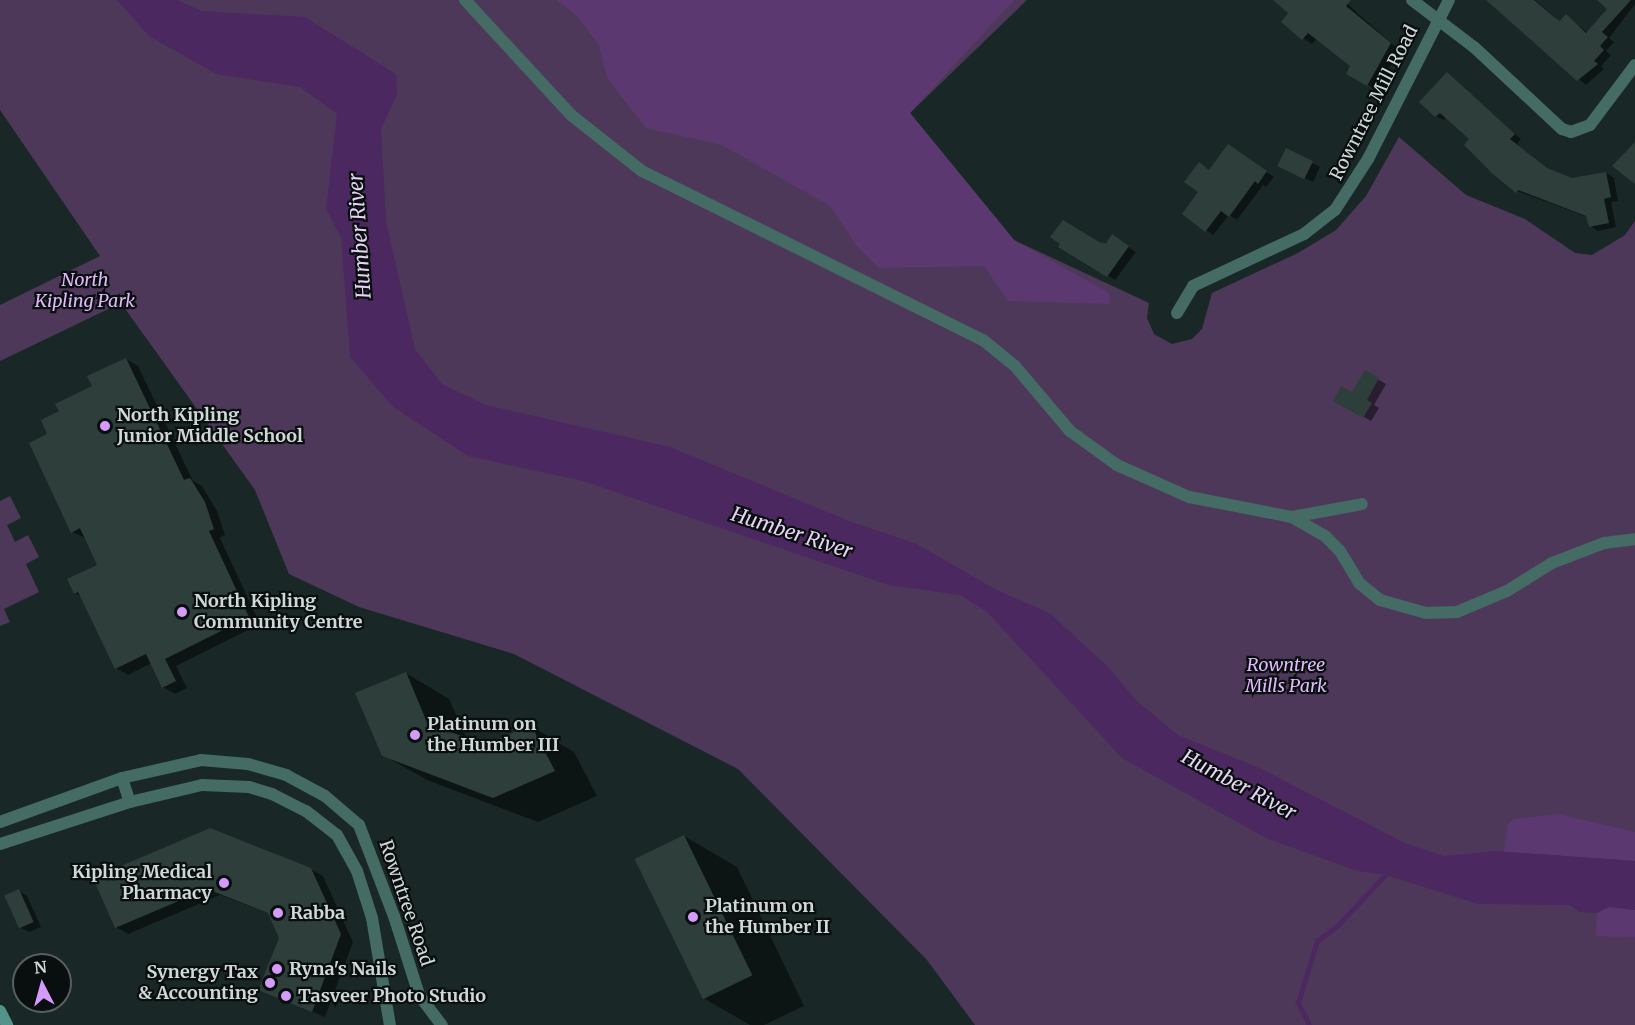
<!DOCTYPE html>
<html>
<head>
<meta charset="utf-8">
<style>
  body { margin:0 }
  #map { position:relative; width:1635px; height:1025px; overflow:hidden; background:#192826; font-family:Merriweather,serif }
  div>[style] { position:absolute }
  .green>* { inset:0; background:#4d385a }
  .forest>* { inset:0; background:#5c3870 }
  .water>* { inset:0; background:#4c2860 }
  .shadow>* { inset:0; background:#0007 }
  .stream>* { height:4.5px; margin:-2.25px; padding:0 2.25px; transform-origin:2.25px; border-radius:2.25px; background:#4c2860 }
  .building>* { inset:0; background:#2e3e3b; transform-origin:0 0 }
  .minor>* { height:12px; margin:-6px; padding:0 6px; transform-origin:6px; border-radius:6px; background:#456b65 }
  .tertiary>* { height:12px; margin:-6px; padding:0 6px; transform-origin:6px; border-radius:6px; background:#456b65 }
  .secondary>* { height:12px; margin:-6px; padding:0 6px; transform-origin:6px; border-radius:6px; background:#53938a }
  .dots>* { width:16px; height:16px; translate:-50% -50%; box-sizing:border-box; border:3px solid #090f0e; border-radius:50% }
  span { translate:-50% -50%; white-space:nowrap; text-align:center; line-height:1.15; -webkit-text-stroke:4.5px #090f0e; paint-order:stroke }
  .street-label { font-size:18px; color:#cfd8d6 }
  .park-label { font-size:18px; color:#e2b8fd; font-style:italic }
  .poi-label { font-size:18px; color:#cfd8d6; font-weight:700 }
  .left { translate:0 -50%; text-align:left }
  .right { translate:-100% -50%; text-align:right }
  .water-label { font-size:20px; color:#e7d3f5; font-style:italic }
  .north { position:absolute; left:12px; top:953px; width:60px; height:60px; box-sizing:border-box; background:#090f0e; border:2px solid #585f5e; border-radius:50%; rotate:354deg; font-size:16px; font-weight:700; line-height:24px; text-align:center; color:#cfd8d6 }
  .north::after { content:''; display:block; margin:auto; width:21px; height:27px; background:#d69bfa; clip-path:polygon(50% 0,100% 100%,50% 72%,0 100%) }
</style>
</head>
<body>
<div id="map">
  <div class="green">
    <i style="clip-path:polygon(0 0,1027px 0,910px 113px,1014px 240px,1149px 303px,1147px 318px,1154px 334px,1172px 344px,1192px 339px,1202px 329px,1212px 293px,1298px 253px,1336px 230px,1366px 196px,1399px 137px,1466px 195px,1525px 219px,1575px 253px,1592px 255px,1625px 235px,1635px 221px,1635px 1025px,975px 1025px,927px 960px,738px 769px,514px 654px,359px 607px,289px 574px,255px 490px,121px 303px,0 361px,0 305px,100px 256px,0 110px)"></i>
    <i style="clip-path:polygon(10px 496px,21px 518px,7px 525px,15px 542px,28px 535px,39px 557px,26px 564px,39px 592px,4px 609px,10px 622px,0 626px,0 501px)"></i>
  </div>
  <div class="forest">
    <i style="clip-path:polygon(557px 0,1014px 0,910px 113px,1014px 240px,1109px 293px,1110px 304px,1008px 301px,984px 266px,879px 268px,857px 246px,830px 206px,722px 145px,646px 128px,607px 78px,599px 45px,578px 17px)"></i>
    <i style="clip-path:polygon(1558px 814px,1635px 832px,1635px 861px,1504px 852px,1508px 824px,1514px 819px)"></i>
    <i style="clip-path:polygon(1609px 907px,1635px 910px,1635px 937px,1596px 936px,1597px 913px)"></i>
  </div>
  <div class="water">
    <i style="clip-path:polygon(117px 0,178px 0,202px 11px,305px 17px,396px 74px,397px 95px,381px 129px,386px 221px,415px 349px,442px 384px,486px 405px,670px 447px,849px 521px,917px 544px,993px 588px,1051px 614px,1109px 668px,1137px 701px,1178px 735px,1262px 769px,1405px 843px,1444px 856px,1495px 851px,1635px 861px,1635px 910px,1609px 907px,1597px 913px,1579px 912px,1569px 905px,1478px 904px,1386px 875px,1357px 871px,1266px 838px,1122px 758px,987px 612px,960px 595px,888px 585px,583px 481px,468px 456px,393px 407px,350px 357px,341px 238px,326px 209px,337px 114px,300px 87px,216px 74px,149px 36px)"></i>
  </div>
  <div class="shadow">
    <i style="clip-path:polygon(1280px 0,1343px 0,1399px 50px,1377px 90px,1348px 73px,1352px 66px,1317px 38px,1312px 44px,1303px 38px)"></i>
    <i style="clip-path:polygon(1487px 0,1535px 0,1561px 23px,1566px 16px,1588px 33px,1609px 9px,1599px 0,1635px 0,1635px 4px,1609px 38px,1614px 42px,1606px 51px,1611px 55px,1601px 66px,1604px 69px,1586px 85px)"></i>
    <i style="clip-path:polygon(1447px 74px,1521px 139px,1517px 144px,1551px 172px,1572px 180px,1606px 173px,1614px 178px,1618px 201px,1611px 202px,1616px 227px,1598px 231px,1590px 226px,1587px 217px,1517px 191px,1472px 139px,1447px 117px,1444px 120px,1436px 116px,1421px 102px)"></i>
    <i style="clip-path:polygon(1287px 150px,1320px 167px,1313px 182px,1287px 169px)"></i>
    <i style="clip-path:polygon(1236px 151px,1274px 177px,1266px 187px,1263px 185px,1237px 220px,1229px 215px,1213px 235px,1206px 230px,1200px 192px,1207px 169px,1210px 171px)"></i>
    <i style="clip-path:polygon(1119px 241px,1136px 252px,1115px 280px,1060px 247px)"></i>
    <i style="clip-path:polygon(126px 359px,138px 366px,193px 481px,202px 486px,217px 511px,225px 535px,220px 538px,260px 624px,176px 666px,187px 688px,175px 694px,163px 687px,152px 663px,128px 675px,116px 668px,82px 597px,75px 593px,99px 566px,86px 538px,72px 532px,49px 434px,61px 412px)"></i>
    <i style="clip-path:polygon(1365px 372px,1386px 384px,1374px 405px,1379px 408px,1371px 421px,1335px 400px,1352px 394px)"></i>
    <i style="clip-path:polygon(406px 673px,449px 699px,467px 739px,487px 746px,531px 726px,574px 752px,597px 796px,538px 822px,427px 780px,383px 755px)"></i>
    <i style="clip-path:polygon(684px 836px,737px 867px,804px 1006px,764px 1025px,750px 1025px,703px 998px)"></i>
    <i style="clip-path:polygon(310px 869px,323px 876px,353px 942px,325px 1017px,260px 990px,281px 938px,271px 914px,220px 895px,128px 934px,116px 927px,95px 879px)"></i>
    <i style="clip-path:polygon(19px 891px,27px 896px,41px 927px,29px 932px,21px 928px)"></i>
  </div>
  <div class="stream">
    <i style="left:1309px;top:1025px;width:25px;rotate:-117deg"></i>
    <i style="left:1298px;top:1003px;width:65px;rotate:-73deg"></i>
    <i style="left:1317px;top:941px;width:25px;rotate:-37deg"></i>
    <i style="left:1337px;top:926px;width:74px;rotate:-46.6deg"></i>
  </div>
  <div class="building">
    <i style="clip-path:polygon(1273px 0,1351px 0,1346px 6px,1391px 43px,1367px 86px,1346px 74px,1350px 66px,1308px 33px,1302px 40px,1281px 22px,1288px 13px)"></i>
    <i style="clip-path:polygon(1486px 0,1534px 0,1554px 17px,1560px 21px,1566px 14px,1586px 33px,1607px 9px,1597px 0,1631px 0,1602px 32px,1608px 37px,1600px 46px,1604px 50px,1594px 61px,1598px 64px,1577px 81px)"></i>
    <i style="clip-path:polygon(1447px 72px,1515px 134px,1510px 139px,1547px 168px,1572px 178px,1606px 172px,1611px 197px,1604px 199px,1609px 223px,1589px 227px,1586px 216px,1518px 190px,1516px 193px,1493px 174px,1464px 145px,1469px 139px,1440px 113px,1435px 117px,1419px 102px)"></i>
    <i style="clip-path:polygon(1635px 142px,1635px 184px,1612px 166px)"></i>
    <i style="clip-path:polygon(1228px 144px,1267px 171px,1258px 184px,1255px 181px,1229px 217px,1221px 211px,1205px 232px,1182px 214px,1198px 192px,1184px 182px,1199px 162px,1209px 170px)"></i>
    <i style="left:1286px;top:148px;width:30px;height:20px;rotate:26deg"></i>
    <i style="clip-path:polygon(1063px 220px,1099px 242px,1106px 243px,1112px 234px,1129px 246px,1107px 277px,1058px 247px,1060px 244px,1050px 237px)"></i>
    <i style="clip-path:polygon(126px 358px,184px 480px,190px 478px,205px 502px,214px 529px,209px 531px,249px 617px,165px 659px,176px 681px,162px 688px,146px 654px,115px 669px,78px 592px,74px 594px,67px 579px,97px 565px,80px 528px,71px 533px,29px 443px,47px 434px,41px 420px,59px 411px,55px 404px,92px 386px,87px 376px)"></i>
    <i style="clip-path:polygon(1365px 370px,1379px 378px,1367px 400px,1372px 403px,1363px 418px,1333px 401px,1341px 386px,1352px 392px)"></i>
    <i style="clip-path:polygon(406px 672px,428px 725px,487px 744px,531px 725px,555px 771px,493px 798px,382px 756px,355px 693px)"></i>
    <i style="clip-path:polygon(210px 828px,311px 868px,341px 934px,312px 1012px,258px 990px,279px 938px,268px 913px,207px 889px,115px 928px,93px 878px)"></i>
    <i style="left:684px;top:835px;width:156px;height:55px;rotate:64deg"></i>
    <i style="left:19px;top:889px;width:36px;height:16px;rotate:66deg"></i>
  </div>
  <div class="minor">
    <i style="left:465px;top:0;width:156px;rotate:47.3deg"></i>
    <i style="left:571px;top:115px;width:90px;rotate:38.3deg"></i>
    <i style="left:642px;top:171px;width:381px;rotate:26.4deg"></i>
    <i style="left:983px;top:340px;width:41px;rotate:39.1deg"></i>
    <i style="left:1015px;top:366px;width:85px;rotate:49.8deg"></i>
    <i style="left:1070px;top:431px;width:58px;rotate:35.9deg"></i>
    <i style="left:1117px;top:465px;width:79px;rotate:24deg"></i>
    <i style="left:1189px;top:497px;width:105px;rotate:11deg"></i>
    <i style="left:1292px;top:517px;width:39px;rotate:30deg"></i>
    <i style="left:1326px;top:537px;width:20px;rotate:45deg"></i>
    <i style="left:1340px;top:551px;width:37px;rotate:59deg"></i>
    <i style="left:1359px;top:583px;width:27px;rotate:39deg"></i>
    <i style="left:1380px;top:600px;width:48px;rotate:15.8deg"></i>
    <i style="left:1426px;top:613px;width:31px;rotate:-2deg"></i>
    <i style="left:1457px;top:612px;width:54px;rotate:-22.8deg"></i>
    <i style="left:1507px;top:591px;width:53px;rotate:-31.9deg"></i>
    <i style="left:1552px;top:563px;width:56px;rotate:-21deg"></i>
    <i style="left:1604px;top:543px;width:31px;rotate:-7deg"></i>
    <i style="left:1412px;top:0;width:78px;rotate:37.2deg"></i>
    <i style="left:1474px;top:47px;width:120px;rotate:43deg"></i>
    <i style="left:1562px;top:129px;width:9px;rotate:18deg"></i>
    <i style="left:1571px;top:132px;width:20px;rotate:-20deg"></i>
    <i style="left:1590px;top:125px;width:75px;rotate:-53.1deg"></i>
    <i style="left:1292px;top:517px;width:71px;rotate:-10.5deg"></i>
    <i style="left:122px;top:778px;width:25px;rotate:72deg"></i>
    <i style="left:0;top:822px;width:130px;rotate:-19.8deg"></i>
    <i style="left:122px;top:778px;width:81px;rotate:-12.8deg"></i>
    <i style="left:201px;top:760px;width:47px;rotate:4.9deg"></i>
    <i style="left:248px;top:764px;width:40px;rotate:16deg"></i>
    <i style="left:286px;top:775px;width:44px;rotate:28.3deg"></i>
    <i style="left:325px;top:796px;width:45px;rotate:40.5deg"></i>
    <i style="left:359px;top:825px;width:97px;rotate:69deg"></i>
    <i style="left:394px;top:916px;width:83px;rotate:72.4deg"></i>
    <i style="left:419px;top:995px;width:38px;rotate:53deg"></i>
    <i style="left:0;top:844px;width:137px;rotate:-17.9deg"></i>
    <i style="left:130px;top:802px;width:74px;rotate:-13.3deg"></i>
    <i style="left:202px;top:785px;width:47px;rotate:2.4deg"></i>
    <i style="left:249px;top:787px;width:24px;rotate:17deg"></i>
    <i style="left:272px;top:794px;width:38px;rotate:27deg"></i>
    <i style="left:306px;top:811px;width:39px;rotate:38deg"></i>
    <i style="left:337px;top:835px;width:41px;rotate:60.9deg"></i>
    <i style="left:357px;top:871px;width:49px;rotate:72.3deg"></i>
    <i style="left:372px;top:918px;width:109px;rotate:80.5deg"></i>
  </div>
  <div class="tertiary">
    <i style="left:1177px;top:313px;width:31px;rotate:-59deg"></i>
    <i style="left:1193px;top:286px;width:123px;rotate:-25.1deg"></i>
    <i style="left:1304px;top:234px;width:39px;rotate:-38deg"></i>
    <i style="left:1335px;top:210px;width:61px;rotate:-57.1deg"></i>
    <i style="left:1368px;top:159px;width:178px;rotate:-63deg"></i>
  </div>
  <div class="secondary">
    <i style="left:0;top:1011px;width:16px;rotate:63deg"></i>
  </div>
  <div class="dots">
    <i style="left:105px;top:426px;background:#d69bfa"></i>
    <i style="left:182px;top:612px;background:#d69bfa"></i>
    <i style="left:415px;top:735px;background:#d69bfa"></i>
    <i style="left:224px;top:883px;background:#d69bfa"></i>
    <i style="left:278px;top:913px;background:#d69bfa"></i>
    <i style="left:693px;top:917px;background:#d69bfa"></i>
    <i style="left:277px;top:969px;background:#d69bfa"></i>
    <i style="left:270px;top:983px;background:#d69bfa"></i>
    <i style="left:286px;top:996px;background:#d69bfa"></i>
  </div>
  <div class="street-label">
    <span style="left:1374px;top:103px;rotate:-63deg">Rowntree Mill Road</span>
    <span style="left:406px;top:903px;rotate:71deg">Rowntree Road</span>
  </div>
  <div class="park-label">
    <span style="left:85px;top:291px">North<br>Kipling Park</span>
    <span style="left:1286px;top:676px">Rowntree<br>Mills Park</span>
  </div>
  <div class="poi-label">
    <span class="left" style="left:117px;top:426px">North Kipling<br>Junior Middle School</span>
    <span class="left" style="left:194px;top:612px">North Kipling<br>Community Centre</span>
    <span class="left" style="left:427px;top:735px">Platinum on<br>the Humber III</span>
    <span class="right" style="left:212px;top:883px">Kipling Medical<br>Pharmacy</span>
    <span class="left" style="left:705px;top:917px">Platinum on<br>the Humber II</span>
    <span class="left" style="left:290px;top:913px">Rabba</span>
    <span class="left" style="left:289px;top:969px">Ryna's Nails</span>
    <span class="right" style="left:258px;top:983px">Synergy Tax<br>&amp; Accounting</span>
    <span class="left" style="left:298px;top:996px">Tasveer Photo Studio</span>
  </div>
  <div class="water-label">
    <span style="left:359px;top:236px;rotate:-94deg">Humber River</span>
    <span style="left:792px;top:532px;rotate:18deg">Humber River</span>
    <span style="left:1239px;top:784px;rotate:28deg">Humber River</span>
  </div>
  <div class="north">N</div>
</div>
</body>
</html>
